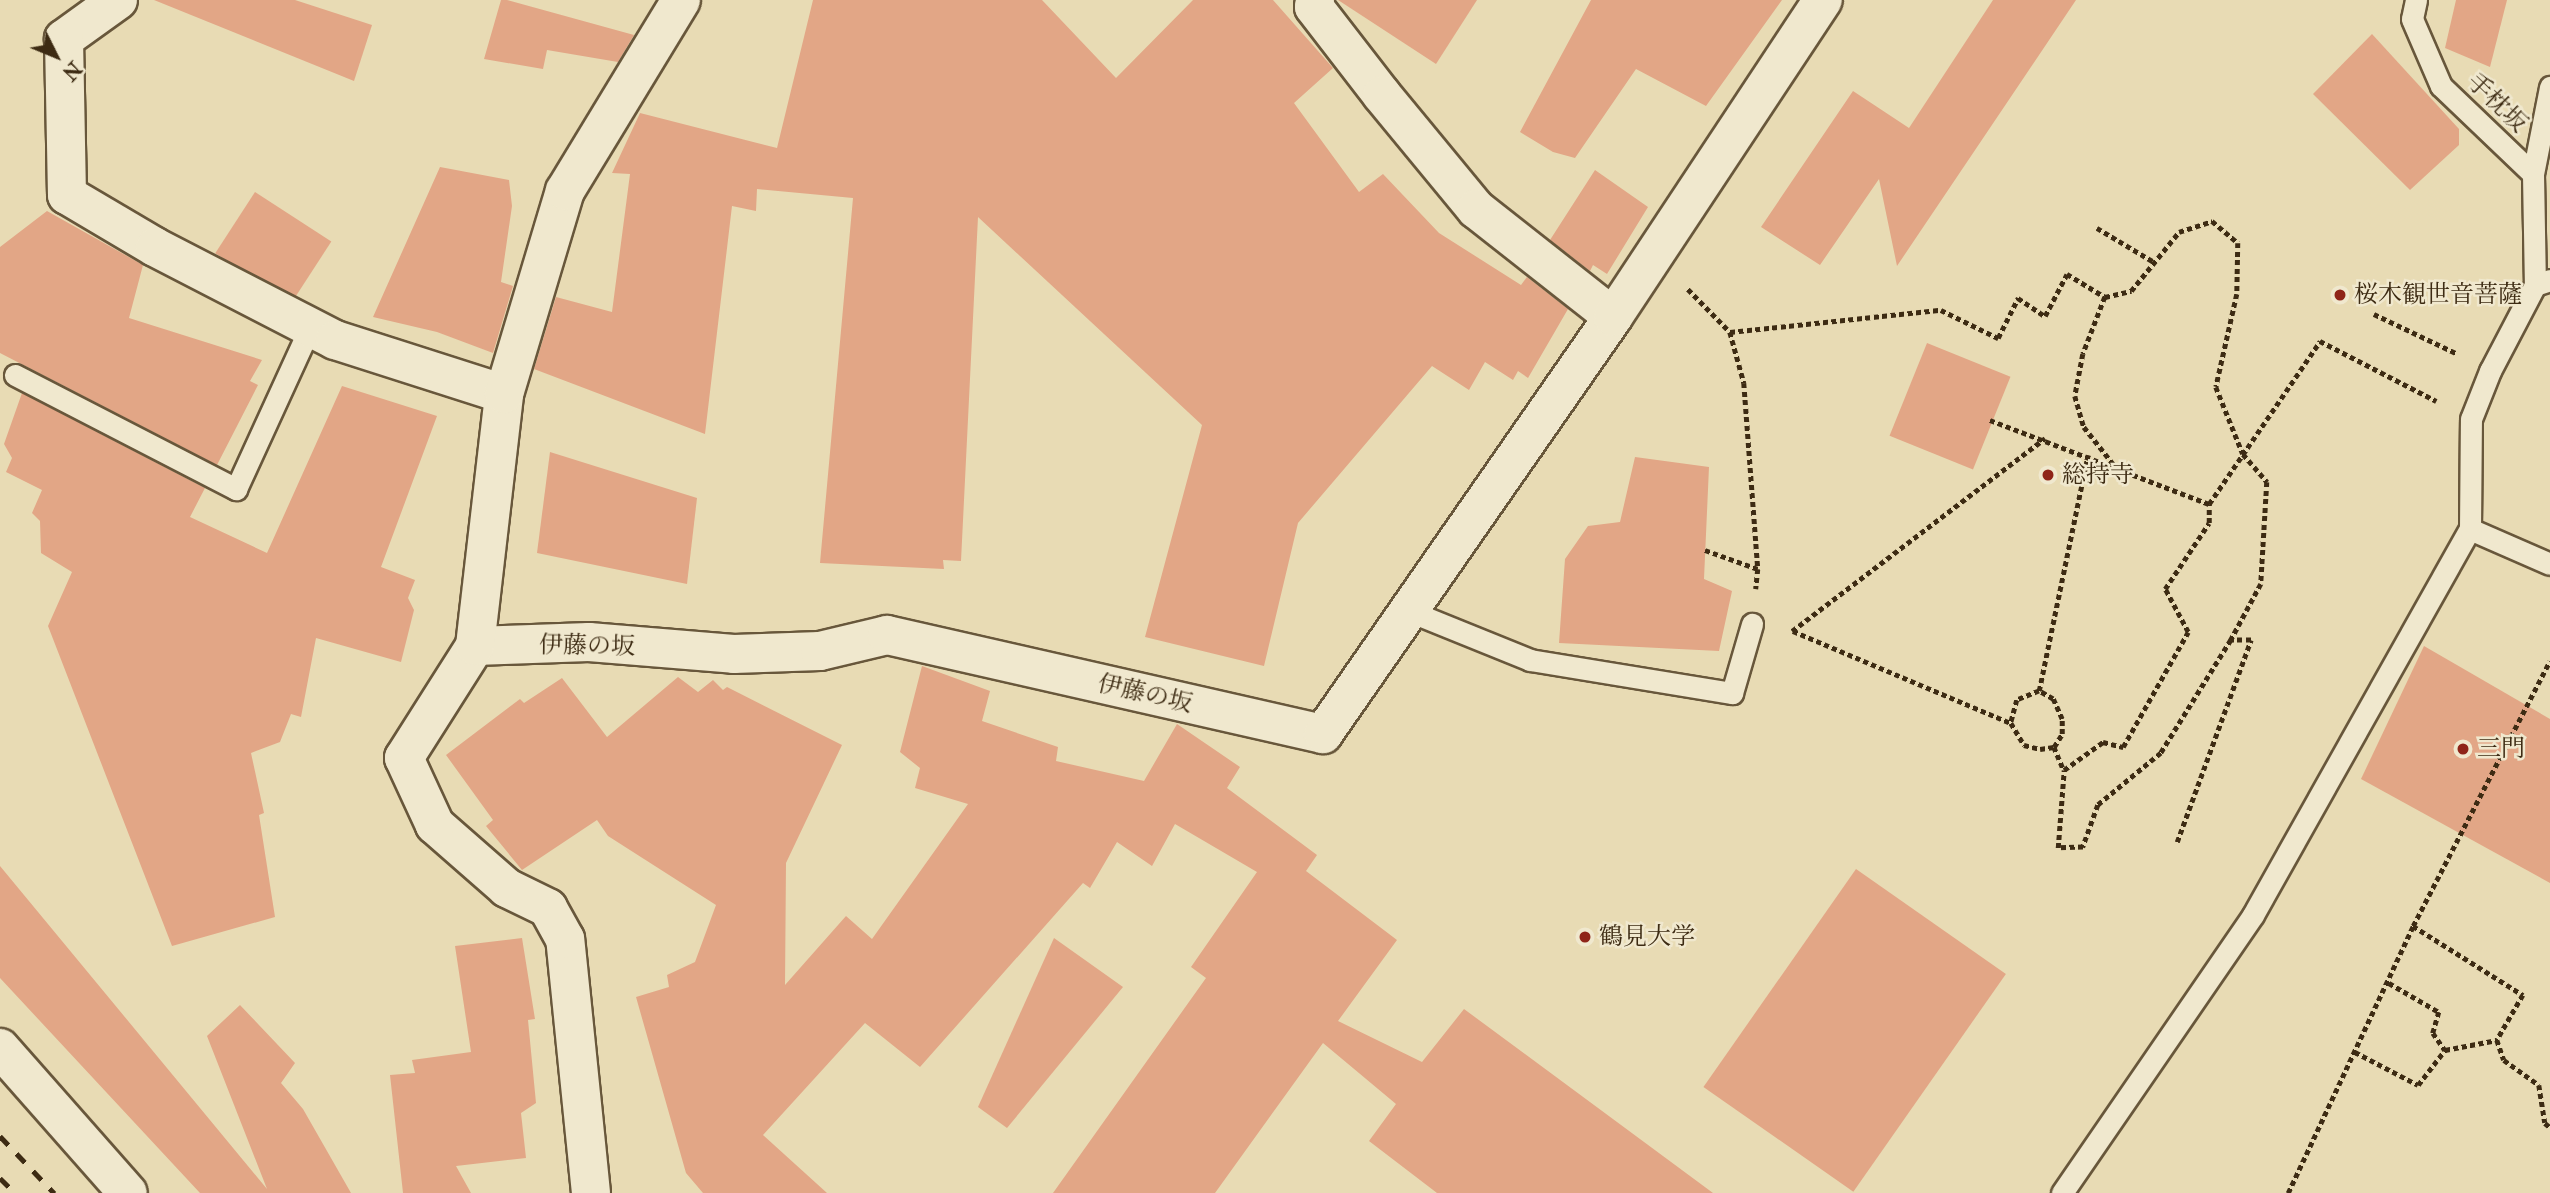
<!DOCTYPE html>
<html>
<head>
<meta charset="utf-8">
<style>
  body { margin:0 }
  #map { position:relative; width:2550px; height:1193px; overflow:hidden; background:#e8dbb4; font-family:"IM FELL Double Pica","Noto Serif JP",serif }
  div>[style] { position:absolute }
  .building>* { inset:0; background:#e2a686; transform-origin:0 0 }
  .path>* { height:4.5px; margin-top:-2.25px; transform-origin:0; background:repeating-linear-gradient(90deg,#3d2b13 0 5px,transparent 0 8.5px) }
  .roads { filter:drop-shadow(2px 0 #68573b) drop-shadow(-2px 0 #68573b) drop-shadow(0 2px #68573b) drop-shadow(0 -2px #68573b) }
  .service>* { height:21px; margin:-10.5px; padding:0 10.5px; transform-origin:10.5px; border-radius:10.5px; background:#f0e8ce }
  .minor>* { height:38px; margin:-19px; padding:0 19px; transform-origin:19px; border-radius:19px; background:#f0e8ce }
  .tertiary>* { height:38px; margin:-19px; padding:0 19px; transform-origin:19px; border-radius:19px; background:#f0e8ce }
  .rail>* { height:5px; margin-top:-2.5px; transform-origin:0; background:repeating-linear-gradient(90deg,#3d2b13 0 12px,transparent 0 24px) }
  .dots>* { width:19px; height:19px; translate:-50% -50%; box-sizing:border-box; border:4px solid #f0e8ce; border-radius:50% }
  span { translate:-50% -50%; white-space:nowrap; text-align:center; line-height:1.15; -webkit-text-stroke:5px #f0e8ce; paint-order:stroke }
  .street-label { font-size:24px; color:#3d2b13 }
  .poi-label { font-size:24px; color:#3d2b13 }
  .left { translate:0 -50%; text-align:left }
  .north { position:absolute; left:21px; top:21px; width:70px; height:70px; -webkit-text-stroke:5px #f0e8ce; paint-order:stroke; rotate:133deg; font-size:19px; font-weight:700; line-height:28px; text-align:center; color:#3d2b13 }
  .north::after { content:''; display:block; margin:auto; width:24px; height:32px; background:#3d2b13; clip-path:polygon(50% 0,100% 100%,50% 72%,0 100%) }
</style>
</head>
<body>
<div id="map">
  <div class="building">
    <i style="clip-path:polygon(154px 0,295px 0,372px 25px,354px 81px)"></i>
    <i style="clip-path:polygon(501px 0,507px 0,634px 35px,618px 62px,547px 50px,543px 69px,484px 59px)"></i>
    <i style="clip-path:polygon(813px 0,1042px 0,1116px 78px,1193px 0,1273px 0,1333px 68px,1294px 103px,1359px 192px,1383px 174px,1439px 233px,1521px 285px,1527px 277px,1568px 309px,1528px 378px,1518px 371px,1513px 380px,1485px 362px,1469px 390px,1432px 366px,1298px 523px,1264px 666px,1145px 637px,1202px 425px,978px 217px,961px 561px,943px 560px,944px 569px,820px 563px,853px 198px,757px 189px,756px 211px,732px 206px,705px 434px,534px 369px,556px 297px,612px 312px,630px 174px,612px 173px,640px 113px,777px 148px)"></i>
    <i style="clip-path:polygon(1338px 0,1477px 0,1436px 64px)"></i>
    <i style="clip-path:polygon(1591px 0,1782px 0,1706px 106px,1636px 69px,1575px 158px,1553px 152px,1520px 132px)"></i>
    <i style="clip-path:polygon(1993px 0,2076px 0,1897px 266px,1879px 179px,1820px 265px,1761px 227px,1853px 91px,1909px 128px)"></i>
    <i style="clip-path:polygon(2456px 0,2507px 0,2490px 67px,2445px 48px)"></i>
    <i style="clip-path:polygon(2372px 34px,2459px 129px,2459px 145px,2410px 190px,2313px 94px)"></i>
    <i style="clip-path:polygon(440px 167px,509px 180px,512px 206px,501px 282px,513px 286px,493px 353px,437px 332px,373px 317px)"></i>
    <i style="clip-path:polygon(1595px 170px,1648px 207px,1607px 274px,1593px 265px,1590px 271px,1550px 240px)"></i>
    <i style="left:255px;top:192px;width:91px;height:73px;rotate:33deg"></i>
    <i style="clip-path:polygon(47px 211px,143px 265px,129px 318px,262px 360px,250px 381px,258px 385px,217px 465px,0 353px,0 247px)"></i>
    <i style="left:1927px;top:343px;width:90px;height:100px;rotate:22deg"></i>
    <i style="clip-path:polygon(342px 386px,437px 416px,381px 567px,415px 580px,408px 598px,414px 610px,401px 662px,316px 638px,301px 717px,291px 714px,280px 742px,251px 753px,264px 813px,259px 815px,275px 917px,172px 946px,48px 626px,72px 572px,41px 553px,40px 521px,32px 513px,42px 490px,6px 472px,12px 458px,4px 444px,22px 393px,205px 488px,190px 517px,267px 553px)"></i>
    <i style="clip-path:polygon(550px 452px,697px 498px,687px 584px,537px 553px)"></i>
    <i style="clip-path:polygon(1635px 457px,1709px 467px,1704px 579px,1732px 591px,1719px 651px,1559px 643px,1565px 559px,1588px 526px,1620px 522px)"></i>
    <i style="clip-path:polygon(2424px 646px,2550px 719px,2550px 883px,2361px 779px)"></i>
    <i style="clip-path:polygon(922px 666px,990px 691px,982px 721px,1058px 747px,1056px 761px,1144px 781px,1177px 724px,1240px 767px,1227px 788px,1317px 855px,1306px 871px,1397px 940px,1338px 1021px,1422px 1062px,1464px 1009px,1713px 1193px,1437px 1193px,1369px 1141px,1396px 1104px,1323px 1043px,1215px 1193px,1053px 1193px,1206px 978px,1191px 967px,1257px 872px,1175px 824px,1152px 866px,1117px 842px,1090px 888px,1083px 883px,920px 1067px,865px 1023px,763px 1135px,827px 1193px,703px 1193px,686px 1173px,636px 997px,669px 987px,667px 975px,695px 962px,716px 905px,608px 836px,597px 820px,522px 870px,486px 826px,493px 820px,446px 755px,520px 699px,524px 703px,562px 678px,607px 737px,678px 677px,698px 692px,713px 680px,723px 690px,727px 687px,842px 745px,786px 863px,785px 985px,846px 916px,872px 939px,968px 804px,915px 788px,920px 768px,900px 752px)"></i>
    <i style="clip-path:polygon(0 866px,267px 1189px,207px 1036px,240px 1005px,295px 1063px,281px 1083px,303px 1109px,351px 1193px,200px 1193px,0 978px)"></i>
    <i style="left:1856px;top:869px;width:183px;height:266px;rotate:35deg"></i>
    <i style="clip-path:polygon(522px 938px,535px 1019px,528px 1020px,536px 1103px,521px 1113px,526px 1158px,456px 1166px,471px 1193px,403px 1193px,390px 1075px,415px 1073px,412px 1060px,471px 1052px,455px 946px)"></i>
    <i style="clip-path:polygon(1054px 938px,1123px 987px,1007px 1128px,978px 1107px)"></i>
  </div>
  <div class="path">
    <i style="left:2097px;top:228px;width:66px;rotate:30.8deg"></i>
    <i style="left:1688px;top:289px;width:60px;rotate:45.7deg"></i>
    <i style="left:1730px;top:332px;width:53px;rotate:74.6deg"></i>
    <i style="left:1744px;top:383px;width:187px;rotate:85.7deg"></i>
    <i style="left:2105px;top:297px;width:27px;rotate:-13deg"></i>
    <i style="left:2131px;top:291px;width:76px;rotate:-50.9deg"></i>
    <i style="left:2179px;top:232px;width:35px;rotate:-18deg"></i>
    <i style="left:2212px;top:221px;width:34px;rotate:40deg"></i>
    <i style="left:2238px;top:243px;width:51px;rotate:91.1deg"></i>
    <i style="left:2237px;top:294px;width:95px;rotate:102.7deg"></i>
    <i style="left:2216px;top:387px;width:72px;rotate:68.1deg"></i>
    <i style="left:2243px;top:454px;width:37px;rotate:49deg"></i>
    <i style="left:2267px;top:482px;width:102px;rotate:93.4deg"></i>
    <i style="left:2261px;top:584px;width:64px;rotate:118.2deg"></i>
    <i style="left:2374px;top:314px;width:93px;rotate:25.5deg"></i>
    <i style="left:1730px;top:332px;width:212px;rotate:-6deg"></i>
    <i style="left:1941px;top:310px;width:64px;rotate:26.2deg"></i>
    <i style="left:1998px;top:338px;width:45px;rotate:-63.4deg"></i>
    <i style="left:2018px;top:298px;width:32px;rotate:34deg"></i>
    <i style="left:2045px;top:316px;width:47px;rotate:-62.4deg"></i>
    <i style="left:2067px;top:274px;width:44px;rotate:31.2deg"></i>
    <i style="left:2105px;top:297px;width:61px;rotate:111.1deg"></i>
    <i style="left:2083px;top:354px;width:43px;rotate:100.8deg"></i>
    <i style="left:2075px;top:396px;width:32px;rotate:74deg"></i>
    <i style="left:2084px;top:427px;width:48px;rotate:51.7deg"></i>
    <i style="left:1990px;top:420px;width:235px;rotate:21deg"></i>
    <i style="left:2209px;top:504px;width:197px;rotate:-55.7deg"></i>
    <i style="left:2320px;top:341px;width:131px;rotate:27.3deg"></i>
    <i style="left:1705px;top:550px;width:56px;rotate:19.7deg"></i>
    <i style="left:1758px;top:569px;width:20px;rotate:96deg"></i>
    <i style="left:1792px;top:631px;width:318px;rotate:-37.3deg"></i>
    <i style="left:1793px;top:631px;width:237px;rotate:22.9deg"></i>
    <i style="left:2039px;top:691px;width:241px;rotate:-78.3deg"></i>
    <i style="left:2054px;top:747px;width:15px;rotate:-58deg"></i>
    <i style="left:2062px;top:734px;width:15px;rotate:-90deg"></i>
    <i style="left:2062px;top:719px;width:22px;rotate:-114deg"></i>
    <i style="left:2053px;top:699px;width:16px;rotate:-150deg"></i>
    <i style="left:2039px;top:691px;width:24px;rotate:158deg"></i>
    <i style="left:2017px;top:700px;width:24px;rotate:105deg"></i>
    <i style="left:2011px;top:723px;width:26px;rotate:59deg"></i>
    <i style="left:2024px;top:745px;width:16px;rotate:14deg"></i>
    <i style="left:2040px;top:749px;width:14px;rotate:-8deg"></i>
    <i style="left:2054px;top:747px;width:25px;rotate:67deg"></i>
    <i style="left:2177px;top:842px;width:215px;rotate:-69.9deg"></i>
    <i style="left:2251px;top:640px;width:20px;rotate:180deg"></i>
    <i style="left:2231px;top:640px;width:133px;rotate:121.8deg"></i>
    <i style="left:2161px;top:753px;width:82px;rotate:140.5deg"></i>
    <i style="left:2098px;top:805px;width:45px;rotate:109.7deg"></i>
    <i style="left:2083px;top:847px;width:25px;rotate:178deg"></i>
    <i style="left:2058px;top:848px;width:78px;rotate:-85.6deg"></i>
    <i style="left:2064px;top:770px;width:48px;rotate:-35.7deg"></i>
    <i style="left:2103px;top:742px;width:21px;rotate:14deg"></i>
    <i style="left:2123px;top:747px;width:132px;rotate:-60.5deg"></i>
    <i style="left:2188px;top:632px;width:49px;rotate:-118.1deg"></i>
    <i style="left:2165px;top:589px;width:79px;rotate:-56.3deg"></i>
    <i style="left:2209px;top:523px;width:19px;rotate:-90deg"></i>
    <i style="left:2413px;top:926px;width:130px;rotate:32.1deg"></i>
    <i style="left:2523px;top:995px;width:52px;rotate:120deg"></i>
    <i style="left:2497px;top:1040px;width:21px;rotate:71deg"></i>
    <i style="left:2504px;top:1060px;width:43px;rotate:35.5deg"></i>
    <i style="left:2539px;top:1085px;width:38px;rotate:81deg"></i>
    <i style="left:2545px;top:1123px;width:6px;rotate:39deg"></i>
    <i style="left:2389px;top:983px;width:58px;rotate:30.1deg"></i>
    <i style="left:2439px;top:1012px;width:22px;rotate:106deg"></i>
    <i style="left:2433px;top:1033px;width:21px;rotate:55deg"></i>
    <i style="left:2355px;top:1052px;width:71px;rotate:27.6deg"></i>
    <i style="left:2418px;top:1085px;width:44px;rotate:-52.4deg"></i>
    <i style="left:2445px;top:1050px;width:53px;rotate:-10.9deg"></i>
    <i style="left:2288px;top:1193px;width:295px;rotate:-64.9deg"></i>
    <i style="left:2413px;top:926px;width:298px;rotate:-62.7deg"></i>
  </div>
  <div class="roads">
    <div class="service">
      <i style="left:2416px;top:0;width:19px;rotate:102deg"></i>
      <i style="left:2412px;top:19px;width:73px;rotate:66.6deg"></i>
      <i style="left:2441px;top:86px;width:127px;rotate:43.7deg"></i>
      <i style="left:2533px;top:174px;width:111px;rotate:89deg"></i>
      <i style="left:2533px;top:174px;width:89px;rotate:-78.9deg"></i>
      <i style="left:15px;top:375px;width:249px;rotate:27.3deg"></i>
      <i style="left:236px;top:489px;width:178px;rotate:-65.4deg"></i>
      <i style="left:2470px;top:529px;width:87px;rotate:23.6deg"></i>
      <i style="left:1409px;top:611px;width:131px;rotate:22deg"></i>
      <i style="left:1530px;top:660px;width:205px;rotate:9.3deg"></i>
      <i style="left:1732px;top:693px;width:72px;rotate:-73.8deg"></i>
      <i style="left:2062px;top:1193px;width:337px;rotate:-55.5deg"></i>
      <i style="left:2253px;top:915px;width:443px;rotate:-60.7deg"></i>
      <i style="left:2470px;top:529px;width:110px;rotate:-89.5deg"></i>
      <i style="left:2471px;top:419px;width:52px;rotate:-68.4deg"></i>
      <i style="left:2490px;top:371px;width:97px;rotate:-62.4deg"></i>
      <i style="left:2535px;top:285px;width:16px;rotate:-18deg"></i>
    </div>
    <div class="minor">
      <i style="left:118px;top:0;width:67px;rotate:144.2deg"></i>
      <i style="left:64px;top:39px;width:156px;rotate:88.9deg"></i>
      <i style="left:67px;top:195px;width:102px;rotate:30.6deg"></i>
      <i style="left:155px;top:247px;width:203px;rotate:27.3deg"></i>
      <i style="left:335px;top:340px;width:177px;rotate:17.7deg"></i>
      <i style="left:1315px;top:0;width:7px;rotate:98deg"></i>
      <i style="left:1314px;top:7px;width:111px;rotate:52.3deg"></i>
      <i style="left:1382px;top:95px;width:148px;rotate:50.5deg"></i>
      <i style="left:1476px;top:209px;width:174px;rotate:38.2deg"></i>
      <i style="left:475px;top:646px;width:114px;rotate:-2deg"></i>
      <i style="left:589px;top:642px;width:145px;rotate:4.7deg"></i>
      <i style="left:734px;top:654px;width:86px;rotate:-2deg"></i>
      <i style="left:820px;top:651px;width:69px;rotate:-13.4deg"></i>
      <i style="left:887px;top:635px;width:447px;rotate:12.8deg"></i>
      <i style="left:1323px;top:734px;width:508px;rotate:-55.18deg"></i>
      <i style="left:1613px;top:317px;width:380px;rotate:-56.5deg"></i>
      <i style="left:591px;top:1193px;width:255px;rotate:-95.8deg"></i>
      <i style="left:565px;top:939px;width:35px;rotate:-119deg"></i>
      <i style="left:548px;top:908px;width:46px;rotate:-154deg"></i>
      <i style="left:507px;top:888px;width:96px;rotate:-138.8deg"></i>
      <i style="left:435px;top:825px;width:74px;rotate:-114.8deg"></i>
      <i style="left:404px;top:758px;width:133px;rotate:-57.6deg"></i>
      <i style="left:475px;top:646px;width:254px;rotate:-83.4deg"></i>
      <i style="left:504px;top:394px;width:212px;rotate:-73.3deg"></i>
      <i style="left:565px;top:191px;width:223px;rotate:-58.7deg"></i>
    </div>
    <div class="tertiary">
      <i style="left:0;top:1048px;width:193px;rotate:48.6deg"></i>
    </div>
  </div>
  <div class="rail">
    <i style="left:0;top:1136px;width:79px;rotate:46.5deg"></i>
    <i style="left:0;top:1178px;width:21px;rotate:45deg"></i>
  </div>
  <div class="dots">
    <i style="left:2340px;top:295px;background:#8f2418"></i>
    <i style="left:2048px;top:475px;background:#8f2418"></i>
    <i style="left:2463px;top:749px;background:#8f2418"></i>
    <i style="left:1585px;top:937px;background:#8f2418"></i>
  </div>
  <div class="street-label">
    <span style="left:2497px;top:103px;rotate:44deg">手枕坂</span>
    <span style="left:587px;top:646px;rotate:1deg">伊藤の坂</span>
    <span style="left:1145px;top:694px;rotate:13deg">伊藤の坂</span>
  </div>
  <div class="poi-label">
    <span class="left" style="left:2354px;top:295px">桜木観世音菩薩</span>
    <span class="left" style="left:2062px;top:475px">総持寺</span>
    <span class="left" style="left:2477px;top:749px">三門</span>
    <span class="left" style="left:1599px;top:937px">鶴見大学</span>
  </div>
  <div class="north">N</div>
</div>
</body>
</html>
